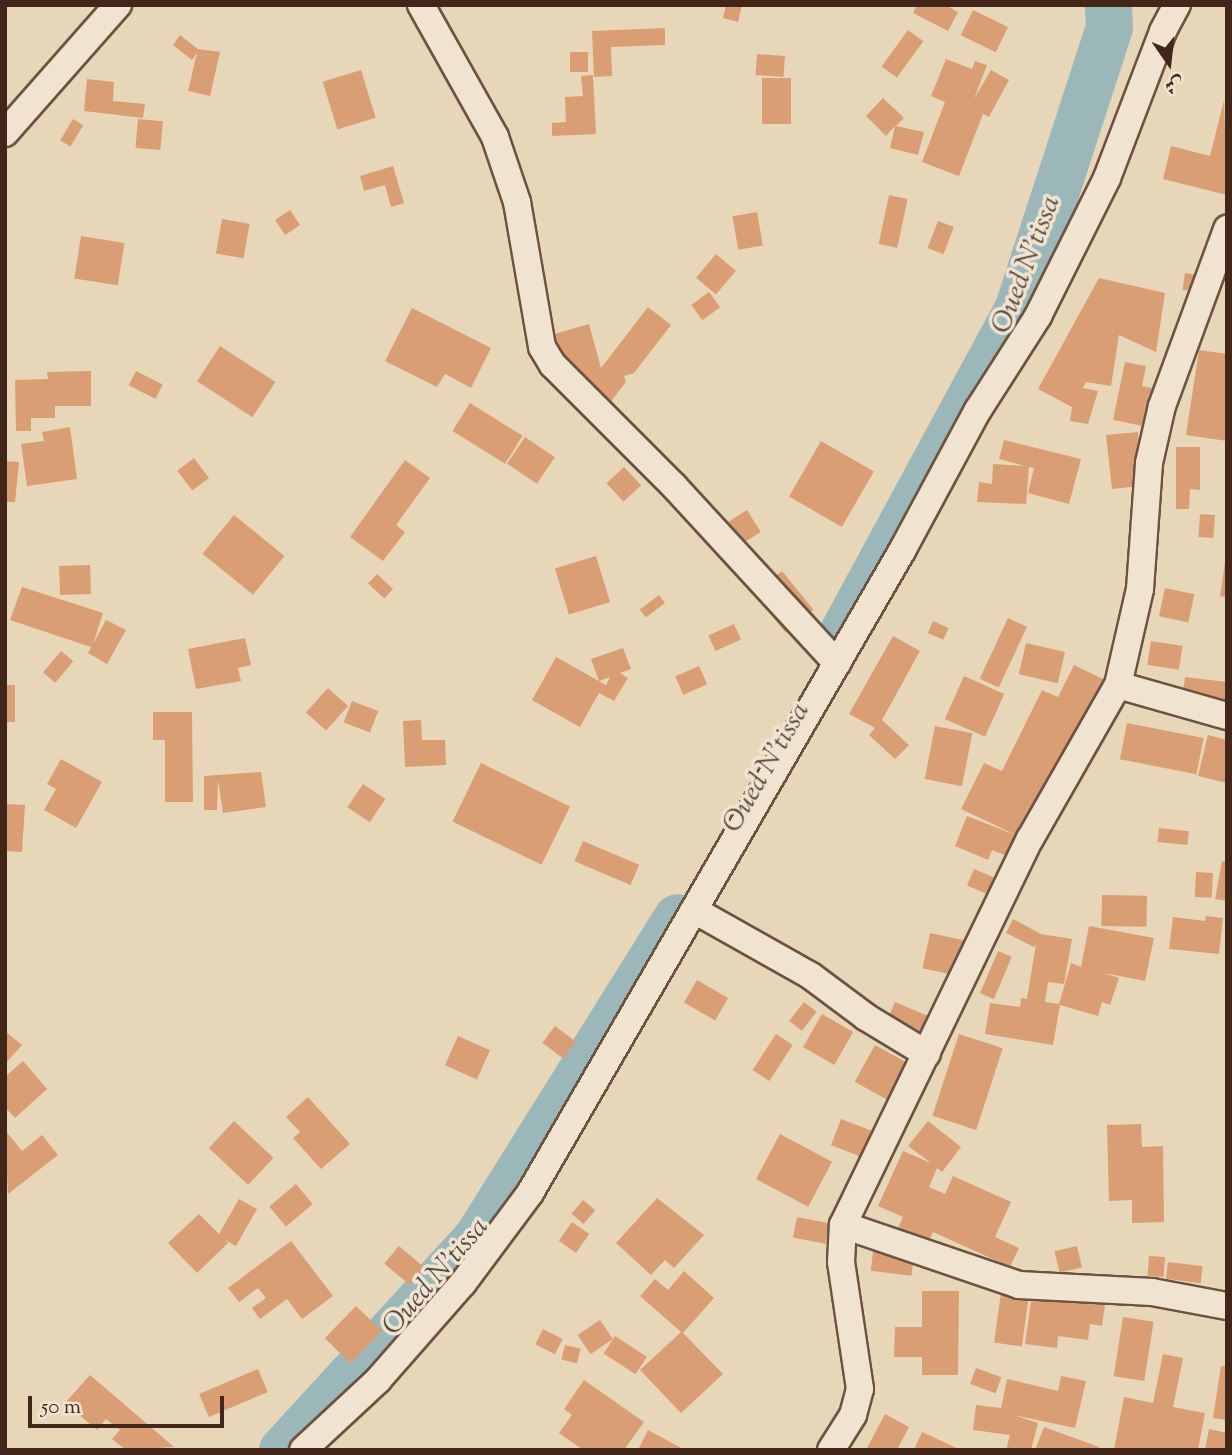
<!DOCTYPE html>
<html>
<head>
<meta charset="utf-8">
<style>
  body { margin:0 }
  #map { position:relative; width:1232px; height:1455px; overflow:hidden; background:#e8d6b8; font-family:"Sorts Mill Goudy",Amiri,serif }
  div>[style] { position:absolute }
  .river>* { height:47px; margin:-23.5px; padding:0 23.5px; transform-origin:23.5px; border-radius:23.5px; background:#9bb7b9 }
  .building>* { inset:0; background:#da9e75; transform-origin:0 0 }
  .roads { filter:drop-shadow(2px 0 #6c5241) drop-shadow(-2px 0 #6c5241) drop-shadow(0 2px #6c5241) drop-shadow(0 -2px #6c5241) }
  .minor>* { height:26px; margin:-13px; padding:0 13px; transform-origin:13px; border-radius:13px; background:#f0e4d1 }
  span { translate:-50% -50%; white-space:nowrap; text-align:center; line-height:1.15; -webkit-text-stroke:7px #f0e4d1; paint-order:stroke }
  .water-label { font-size:28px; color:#584a41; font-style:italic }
  .frame { position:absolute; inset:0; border:7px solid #422619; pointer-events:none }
  .north { position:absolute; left:1134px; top:28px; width:70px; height:70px; -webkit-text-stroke:5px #f0e4d1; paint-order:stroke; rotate:166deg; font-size:19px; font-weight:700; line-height:28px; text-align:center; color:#422619 }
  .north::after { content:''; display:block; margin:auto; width:24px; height:32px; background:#422619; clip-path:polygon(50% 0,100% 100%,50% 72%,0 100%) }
  .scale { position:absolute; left:28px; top:1396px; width:196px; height:32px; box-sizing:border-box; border:4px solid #422619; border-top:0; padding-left:9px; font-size:21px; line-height:24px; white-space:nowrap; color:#422619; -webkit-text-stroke:5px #f0e4d1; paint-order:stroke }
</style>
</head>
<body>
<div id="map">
  <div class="river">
    <i style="left:841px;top:635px;width:373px;rotate:-61.6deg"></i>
    <i style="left:1018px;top:307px;width:294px;rotate:-72deg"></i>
    <i style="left:1109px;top:27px;width:22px;rotate:-93deg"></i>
    <i style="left:282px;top:1450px;width:289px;rotate:-47.5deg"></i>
    <i style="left:477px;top:1237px;width:377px;rotate:-58deg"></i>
  </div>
  <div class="building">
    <i style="clip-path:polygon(726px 5px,742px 5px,738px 22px,723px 18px)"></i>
    <i style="clip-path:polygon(917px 5px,945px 5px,958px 12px,948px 31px,913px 13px)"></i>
    <i style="left:973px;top:10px;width:39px;height:28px;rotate:26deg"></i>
    <i style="clip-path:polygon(665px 28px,665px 45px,611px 47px,612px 76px,594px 77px,592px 31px)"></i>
    <i style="left:908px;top:30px;width:19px;height:45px;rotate:36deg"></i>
    <i style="clip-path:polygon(180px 35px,198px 49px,220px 52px,210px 96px,188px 91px,197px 53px,192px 60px,173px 45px)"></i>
    <i style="left:570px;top:52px;width:18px;height:20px"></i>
    <i style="left:757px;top:54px;width:28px;height:21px;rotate:4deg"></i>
    <i style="clip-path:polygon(946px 59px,972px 69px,975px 61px,987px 65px,974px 99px,991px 70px,1009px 80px,989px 117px,971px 107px,983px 114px,959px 176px,922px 162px,945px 102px,931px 96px)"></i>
    <i style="left:361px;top:70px;width:50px;height:40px;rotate:73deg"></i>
    <i style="clip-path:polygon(593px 75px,596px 134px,552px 136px,552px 123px,566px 122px,565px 97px,583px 96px,581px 76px)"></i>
    <i style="left:762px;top:78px;width:29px;height:46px"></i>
    <i style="clip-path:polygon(87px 79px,114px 82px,113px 101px,145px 104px,143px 118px,84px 111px)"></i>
    <i style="clip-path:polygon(883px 98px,904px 118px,896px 126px,924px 132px,918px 155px,890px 148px,895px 126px,886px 136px,866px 116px)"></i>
    <i style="clip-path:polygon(1224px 100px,1227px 195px,1163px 179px,1171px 146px,1210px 156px)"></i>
    <i style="left:73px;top:119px;width:12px;height:25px;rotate:31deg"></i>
    <i style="left:138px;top:119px;width:25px;height:29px;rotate:5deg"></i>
    <i style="clip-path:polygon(393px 166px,404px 203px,391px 207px,385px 185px,364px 191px,360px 176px)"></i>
    <i style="left:889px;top:195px;width:19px;height:50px;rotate:12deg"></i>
    <i style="left:290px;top:210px;width:18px;height:18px;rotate:56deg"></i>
    <i style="left:757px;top:212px;width:34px;height:25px;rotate:80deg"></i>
    <i style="left:222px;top:219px;width:28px;height:35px;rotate:10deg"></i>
    <i style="left:938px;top:221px;width:17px;height:29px;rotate:21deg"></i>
    <i style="left:81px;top:236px;width:44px;height:43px;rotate:9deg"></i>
    <i style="left:716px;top:254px;width:26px;height:31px;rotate:40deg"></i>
    <i style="left:1185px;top:273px;width:21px;height:17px;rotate:8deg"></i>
    <i style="clip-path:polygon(1099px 278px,1165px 293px,1156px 352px,1119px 335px,1111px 386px,1086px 382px,1083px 388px,1098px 391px,1088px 424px,1070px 421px,1072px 407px,1038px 389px)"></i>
    <i style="left:709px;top:292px;width:19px;height:22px;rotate:54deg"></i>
    <i style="clip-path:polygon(648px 307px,671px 325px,634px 373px,624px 376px,626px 382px,601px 414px,544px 337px,589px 324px,601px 368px)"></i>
    <i style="clip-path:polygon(412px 308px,491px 348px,471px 388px,445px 374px,437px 387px,385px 361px)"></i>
    <i style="left:220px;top:346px;width:66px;height:42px;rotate:33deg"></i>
    <i style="clip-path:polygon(1199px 350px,1227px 354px,1227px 441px,1186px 435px)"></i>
    <i style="clip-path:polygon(1125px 362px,1146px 366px,1142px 386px,1161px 390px,1153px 428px,1113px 420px)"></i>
    <i style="clip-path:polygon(91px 371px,91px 406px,55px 406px,55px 418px,31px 418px,31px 431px,16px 431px,15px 380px,48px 379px,47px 372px)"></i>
    <i style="left:136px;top:371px;width:30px;height:16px;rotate:27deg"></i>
    <i style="left:470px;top:403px;width:62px;height:33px;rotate:32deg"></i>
    <i style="clip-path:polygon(70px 427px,77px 479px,27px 486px,21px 444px,44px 441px,42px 432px)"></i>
    <i style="clip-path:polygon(1138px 432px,1139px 442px,1153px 440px,1158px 484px,1112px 489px,1106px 435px)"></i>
    <i style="left:525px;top:437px;width:36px;height:32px;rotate:34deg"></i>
    <i style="clip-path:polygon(1004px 440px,1081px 459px,1069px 504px,1028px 493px,1034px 468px,1029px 467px,1026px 504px,977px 502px,979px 482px,992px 484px,993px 464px,1025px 466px,999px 459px)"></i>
    <i style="left:821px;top:441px;width:61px;height:64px;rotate:30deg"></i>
    <i style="clip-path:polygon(1176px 447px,1200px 447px,1200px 490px,1190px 489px,1189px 509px,1176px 509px)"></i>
    <i style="left:194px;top:458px;width:25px;height:21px;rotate:53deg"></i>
    <i style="clip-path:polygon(405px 460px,430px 478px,396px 525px,405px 532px,383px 561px,350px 537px)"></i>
    <i style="clip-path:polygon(5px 461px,19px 462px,15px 502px,5px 502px)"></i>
    <i style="left:624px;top:467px;width:25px;height:24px;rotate:47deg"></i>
    <i style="left:747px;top:510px;width:26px;height:30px;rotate:58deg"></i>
    <i style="left:1200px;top:514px;width:15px;height:23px;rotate:4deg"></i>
    <i style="left:234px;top:515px;width:65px;height:50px;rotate:39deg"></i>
    <i style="left:596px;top:556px;width:48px;height:43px;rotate:73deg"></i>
    <i style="clip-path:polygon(1225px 563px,1227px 563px,1227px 597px,1220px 596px)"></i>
    <i style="left:90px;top:565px;width:29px;height:31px;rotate:88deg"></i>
    <i style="left:782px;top:571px;width:50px;height:36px;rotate:51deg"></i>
    <i style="left:377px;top:574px;width:22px;height:13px;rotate:43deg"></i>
    <i style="clip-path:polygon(22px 587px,103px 613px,93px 644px,106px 620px,126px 630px,107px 664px,88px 653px,91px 647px,10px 620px)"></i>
    <i style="left:1165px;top:588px;width:30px;height:29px;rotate:12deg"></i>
    <i style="left:659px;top:595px;width:10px;height:24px;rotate:53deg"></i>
    <i style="left:1008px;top:618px;width:21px;height:67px;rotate:25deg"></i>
    <i style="left:933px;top:621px;width:17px;height:13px;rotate:24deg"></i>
    <i style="left:734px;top:624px;width:17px;height:28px;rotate:66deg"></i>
    <i style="clip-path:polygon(893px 636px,920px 651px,882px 720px,909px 745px,895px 759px,869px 735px,875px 728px,849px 714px)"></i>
    <i style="clip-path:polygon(245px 638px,251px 665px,238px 668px,241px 681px,196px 689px,188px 649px)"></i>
    <i style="left:1151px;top:641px;width:32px;height:24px;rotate:9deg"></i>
    <i style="left:1026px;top:643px;width:40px;height:32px;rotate:13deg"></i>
    <i style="clip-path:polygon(623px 648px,631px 669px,620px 673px,628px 678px,614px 701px,599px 693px,580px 727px,532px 700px,556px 657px,606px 685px,610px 677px,599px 681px,591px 659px)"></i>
    <i style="left:61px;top:651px;width:16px;height:28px;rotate:40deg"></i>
    <i style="clip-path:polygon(1074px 665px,1115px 685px,1024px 863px,992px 850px,988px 860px,955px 846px,967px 816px,1018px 836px,961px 809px,984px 763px,1002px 771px,1042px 690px,1058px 697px)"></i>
    <i style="left:699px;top:666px;width:20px;height:26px;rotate:66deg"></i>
    <i style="left:964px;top:676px;width:44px;height:47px;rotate:24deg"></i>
    <i style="clip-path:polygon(1185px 677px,1227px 682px,1227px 729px,1210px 727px,1212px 712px,1181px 708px)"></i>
    <i style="left:5px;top:685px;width:10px;height:37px"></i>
    <i style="left:328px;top:688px;width:27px;height:33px;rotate:42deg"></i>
    <i style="left:352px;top:701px;width:28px;height:23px;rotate:21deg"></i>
    <i style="clip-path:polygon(153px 712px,192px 712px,193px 802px,165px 802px,165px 740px,153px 740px)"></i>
    <i style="clip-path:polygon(421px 720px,422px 740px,445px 740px,446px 765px,405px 767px,403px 721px)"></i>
    <i style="left:1127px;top:723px;width:78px;height:37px;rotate:11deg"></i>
    <i style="left:935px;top:726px;width:38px;height:54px;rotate:11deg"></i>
    <i style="clip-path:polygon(1208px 735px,1227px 740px,1227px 783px,1198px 776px)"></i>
    <i style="clip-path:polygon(61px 759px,102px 782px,76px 828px,44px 810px,56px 789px,47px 784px)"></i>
    <i style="left:481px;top:763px;width:99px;height:65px;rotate:26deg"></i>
    <i style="clip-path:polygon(261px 772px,266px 807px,223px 813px,218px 780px,217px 810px,204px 810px,204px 776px)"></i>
    <i style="left:363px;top:784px;width:27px;height:28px;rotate:34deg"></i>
    <i style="clip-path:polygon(5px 804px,25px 805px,22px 852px,5px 851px)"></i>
    <i style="left:1159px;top:828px;width:30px;height:14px;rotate:6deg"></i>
    <i style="left:583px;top:841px;width:61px;height:22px;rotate:23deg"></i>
    <i style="clip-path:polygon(1222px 861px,1227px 862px,1227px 901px,1215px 899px)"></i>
    <i style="left:974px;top:869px;width:30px;height:18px;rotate:23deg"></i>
    <i style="left:1196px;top:872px;width:17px;height:25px;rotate:3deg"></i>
    <i style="left:1102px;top:895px;width:45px;height:31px;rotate:1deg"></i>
    <i style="clip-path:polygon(1206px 916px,1223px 918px,1219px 954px,1169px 949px,1173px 917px,1205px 921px)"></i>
    <i style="clip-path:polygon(1013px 919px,1041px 934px,1072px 939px,1064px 984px,1048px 982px,1045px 1002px,1059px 1004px,1071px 963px,1081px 967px,1089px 926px,1154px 938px,1145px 981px,1104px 973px,1119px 978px,1110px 1005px,1102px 1002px,1098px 1016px,1060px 1005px,1053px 1045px,985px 1034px,990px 1003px,1020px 1007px,1021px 998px,1027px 999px,1036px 944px,1034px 947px,1006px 933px)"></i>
    <i style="left:930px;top:933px;width:49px;height:36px;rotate:12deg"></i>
    <i style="left:998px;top:951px;width:15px;height:46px;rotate:23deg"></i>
    <i style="left:697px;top:980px;width:36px;height:26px;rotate:30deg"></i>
    <i style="left:804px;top:1002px;width:16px;height:24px;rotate:38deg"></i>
    <i style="left:895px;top:1002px;width:53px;height:35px;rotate:23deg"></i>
    <i style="left:822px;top:1014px;width:36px;height:38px;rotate:30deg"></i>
    <i style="left:555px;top:1026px;width:26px;height:21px;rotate:37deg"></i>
    <i style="clip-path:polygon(5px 1031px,22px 1045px,5px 1064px)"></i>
    <i style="left:776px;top:1034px;width:20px;height:43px;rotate:33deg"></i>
    <i style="left:959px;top:1034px;width:46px;height:86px;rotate:18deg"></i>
    <i style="left:458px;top:1036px;width:35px;height:32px;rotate:24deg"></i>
    <i style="left:875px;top:1045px;width:60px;height:42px;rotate:29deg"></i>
    <i style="clip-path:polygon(23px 1061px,47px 1089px,15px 1118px,5px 1107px,5px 1077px)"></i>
    <i style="clip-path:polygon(308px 1097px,350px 1144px,321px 1169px,293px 1138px,300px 1132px,286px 1117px)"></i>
    <i style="left:841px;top:1119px;width:47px;height:28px;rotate:21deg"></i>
    <i style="left:234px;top:1121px;width:54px;height:37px;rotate:43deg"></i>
    <i style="clip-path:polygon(928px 1121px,961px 1147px,942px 1172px,937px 1168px,929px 1187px,945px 1194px,953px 1176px,1011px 1202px,995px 1237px,1019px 1248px,1010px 1267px,933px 1232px,928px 1242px,898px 1228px,903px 1217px,878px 1206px,903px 1151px,931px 1163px,908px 1146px)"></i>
    <i style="clip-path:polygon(1141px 1124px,1142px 1147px,1163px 1146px,1164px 1222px,1132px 1223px,1132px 1200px,1109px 1201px,1107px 1125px)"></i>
    <i style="clip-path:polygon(5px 1130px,22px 1151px,42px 1135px,58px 1155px,8px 1194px)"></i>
    <i style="left:780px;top:1134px;width:59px;height:51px;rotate:28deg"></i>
    <i style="left:296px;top:1184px;width:26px;height:35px;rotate:50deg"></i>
    <i style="clip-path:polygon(657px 1198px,704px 1235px,674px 1268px,665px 1260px,651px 1275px,616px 1243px)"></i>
    <i style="clip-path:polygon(239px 1199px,257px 1209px,236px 1246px,225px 1240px,228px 1243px,197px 1273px,168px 1243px,199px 1214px,219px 1234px)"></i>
    <i style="left:583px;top:1200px;width:16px;height:18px;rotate:40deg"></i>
    <i style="left:797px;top:1217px;width:47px;height:21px;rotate:11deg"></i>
    <i style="left:572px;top:1222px;width:21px;height:23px;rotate:35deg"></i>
    <i style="clip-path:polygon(291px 1241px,333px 1296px,302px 1319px,287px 1299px,260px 1319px,252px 1308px,266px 1298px,258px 1288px,239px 1302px,228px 1288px)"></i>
    <i style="left:874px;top:1244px;width:41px;height:27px;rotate:7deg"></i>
    <i style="left:399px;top:1246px;width:33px;height:23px;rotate:40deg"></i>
    <i style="left:1077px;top:1246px;width:22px;height:23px;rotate:77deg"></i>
    <i style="left:1149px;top:1256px;width:16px;height:20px;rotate:4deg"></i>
    <i style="left:1168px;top:1262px;width:35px;height:17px;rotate:7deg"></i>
    <i style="clip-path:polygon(684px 1271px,714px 1298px,683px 1333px,723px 1374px,681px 1413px,640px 1370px,681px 1332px,640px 1296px,655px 1279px,668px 1290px)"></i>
    <i style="clip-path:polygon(922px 1291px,959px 1291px,958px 1375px,922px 1375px,922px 1357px,894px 1357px,895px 1327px,922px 1327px)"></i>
    <i style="left:1001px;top:1293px;width:28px;height:50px;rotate:8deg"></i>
    <i style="clip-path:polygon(1032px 1295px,1105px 1305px,1102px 1326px,1090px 1324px,1088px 1340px,1058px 1336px,1057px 1348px,1025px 1344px)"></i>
    <i style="left:356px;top:1306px;width:36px;height:45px;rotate:44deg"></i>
    <i style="left:1123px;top:1317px;width:31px;height:60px;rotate:9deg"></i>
    <i style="left:600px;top:1320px;width:23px;height:27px;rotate:56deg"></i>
    <i style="left:543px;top:1329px;width:22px;height:17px;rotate:27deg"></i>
    <i style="left:615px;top:1336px;width:38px;height:21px;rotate:33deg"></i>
    <i style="left:565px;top:1345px;width:16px;height:15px;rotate:14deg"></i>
    <i style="clip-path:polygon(1163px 1354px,1183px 1358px,1173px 1407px,1205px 1413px,1198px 1450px,1114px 1450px,1124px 1397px,1153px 1403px)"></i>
    <i style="clip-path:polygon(1221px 1366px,1227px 1367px,1227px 1420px,1213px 1418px)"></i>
    <i style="left:976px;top:1368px;width:27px;height:17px;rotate:20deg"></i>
    <i style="left:258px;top:1369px;width:25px;height:64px;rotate:67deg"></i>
    <i style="clip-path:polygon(90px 1375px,174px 1447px,126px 1450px,112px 1439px,120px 1430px,106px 1419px,97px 1430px,65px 1403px)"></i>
    <i style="clip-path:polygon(1061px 1376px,1086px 1381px,1075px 1428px,1014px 1415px,1038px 1423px,1031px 1450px,1006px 1450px,1010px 1435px,973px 1430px,976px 1405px,1001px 1408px,1007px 1379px,1058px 1391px)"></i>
    <i style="clip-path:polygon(584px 1380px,644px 1422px,624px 1450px,583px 1450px,559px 1433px,572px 1415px,564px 1409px)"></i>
    <i style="clip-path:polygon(885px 1414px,909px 1427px,897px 1450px,866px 1450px)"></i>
    <i style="clip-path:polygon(1044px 1427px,1099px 1447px,1098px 1450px,1035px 1450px)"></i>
    <i style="clip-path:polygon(1209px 1429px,1227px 1433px,1227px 1450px,1205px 1450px)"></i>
    <i style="clip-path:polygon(648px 1430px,685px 1450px,638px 1450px)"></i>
    <i style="clip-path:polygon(922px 1432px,961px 1450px,914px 1450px)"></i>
  </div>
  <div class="roads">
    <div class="minor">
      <i style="left:421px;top:5px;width:151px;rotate:60.7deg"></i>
      <i style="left:495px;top:137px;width:69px;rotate:71.3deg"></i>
      <i style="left:517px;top:202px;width:147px;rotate:80.2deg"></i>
      <i style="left:542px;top:347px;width:21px;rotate:59deg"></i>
      <i style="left:553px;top:365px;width:171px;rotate:45deg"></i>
      <i style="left:674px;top:486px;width:241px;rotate:47.4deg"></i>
      <i style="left:5px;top:133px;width:171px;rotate:-48.6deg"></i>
      <i style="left:1118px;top:685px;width:113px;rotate:15.9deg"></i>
      <i style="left:694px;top:910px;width:134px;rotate:29.4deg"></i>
      <i style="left:811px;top:976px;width:69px;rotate:36.7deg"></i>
      <i style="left:866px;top:1017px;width:71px;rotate:31.2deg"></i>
      <i style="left:843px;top:1225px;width:186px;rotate:18.8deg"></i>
      <i style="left:1019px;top:1285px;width:133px;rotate:3deg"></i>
      <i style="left:1152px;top:1292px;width:76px;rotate:10.6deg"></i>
      <i style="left:303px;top:1450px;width:103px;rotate:-43deg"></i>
      <i style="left:378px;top:1380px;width:129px;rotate:-48.8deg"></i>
      <i style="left:463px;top:1283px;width:112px;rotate:-53.3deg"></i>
      <i style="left:530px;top:1193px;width:744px;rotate:-59.92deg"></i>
      <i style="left:903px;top:549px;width:158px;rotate:-61.7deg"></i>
      <i style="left:978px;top:410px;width:112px;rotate:-57.4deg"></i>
      <i style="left:1038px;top:316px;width:154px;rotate:-63.4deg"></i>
      <i style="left:1107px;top:178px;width:157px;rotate:-69.1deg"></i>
      <i style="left:1163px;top:31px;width:30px;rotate:-62deg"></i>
      <i style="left:831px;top:1450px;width:41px;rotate:-57.8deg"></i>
      <i style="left:853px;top:1415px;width:27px;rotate:-75deg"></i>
      <i style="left:860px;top:1389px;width:128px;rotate:-98.5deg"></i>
      <i style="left:841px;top:1262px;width:37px;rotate:-87deg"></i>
      <i style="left:843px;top:1225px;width:429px;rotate:-64.2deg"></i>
      <i style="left:1030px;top:839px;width:177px;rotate:-60.3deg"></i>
      <i style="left:1118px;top:685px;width:98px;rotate:-77.1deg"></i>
      <i style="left:1140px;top:589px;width:126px;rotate:-85.9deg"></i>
      <i style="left:1149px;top:463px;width:58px;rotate:-77.2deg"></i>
      <i style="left:1162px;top:406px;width:189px;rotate:-69.8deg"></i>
    </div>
  </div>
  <div class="water-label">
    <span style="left:1027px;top:265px;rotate:-69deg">Oued N'tissa</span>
    <span style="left:767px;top:768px;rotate:-60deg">Oued N'tissa</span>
    <span style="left:436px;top:1277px;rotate:-49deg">Oued N'tissa</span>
  </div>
  <div class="frame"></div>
  <div class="north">ش</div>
  <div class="scale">50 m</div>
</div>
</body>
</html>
